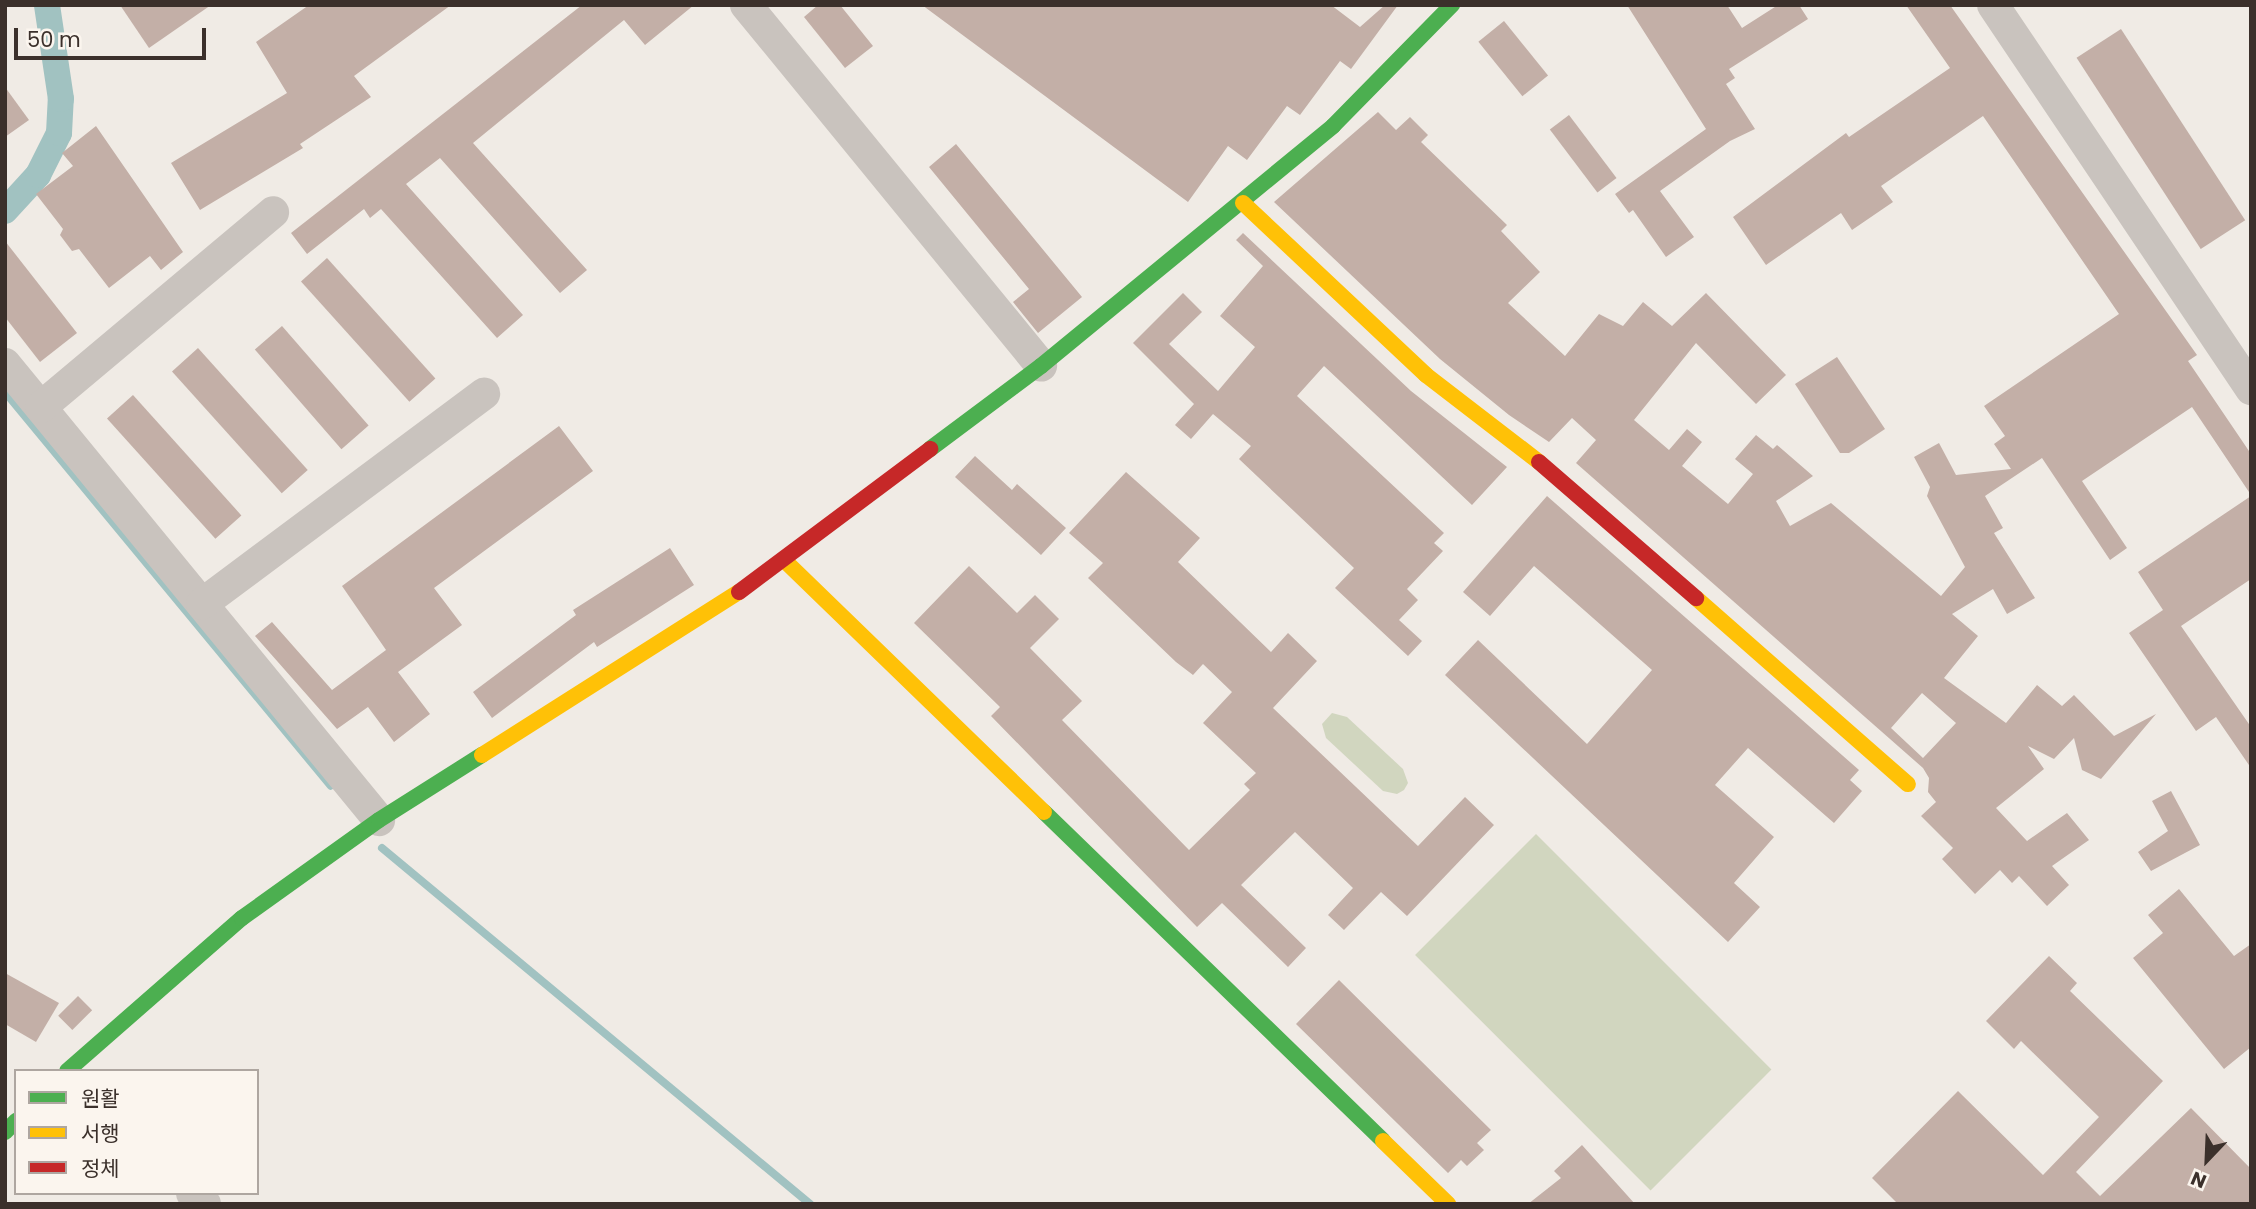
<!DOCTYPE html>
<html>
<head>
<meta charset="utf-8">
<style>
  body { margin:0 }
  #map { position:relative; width:2256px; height:1209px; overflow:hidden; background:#f0ebe5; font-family:Poppins,"Noto Sans KR",sans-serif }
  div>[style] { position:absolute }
  .green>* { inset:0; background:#d1d6bf; transform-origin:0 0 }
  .stream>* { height:8px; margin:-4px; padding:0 4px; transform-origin:4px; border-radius:4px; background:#a1c2c1 }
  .canal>* { height:26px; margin:-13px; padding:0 13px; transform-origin:13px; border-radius:13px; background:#a1c2c1 }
  .building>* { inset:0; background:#c3afa7; transform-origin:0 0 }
  .street>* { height:32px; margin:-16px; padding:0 16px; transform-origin:16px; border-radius:16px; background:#c9c3be }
  .fast>* { height:16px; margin:-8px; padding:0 8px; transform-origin:8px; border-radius:8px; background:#4caf50 }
  .slow>* { height:16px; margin:-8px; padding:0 8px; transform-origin:8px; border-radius:8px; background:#ffc107 }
  .jam>* { height:16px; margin:-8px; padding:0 8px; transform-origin:8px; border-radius:8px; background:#c62828 }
  span { translate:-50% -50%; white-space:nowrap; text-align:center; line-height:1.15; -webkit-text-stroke:5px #fbf5ee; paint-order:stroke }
  .frame { position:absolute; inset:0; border:7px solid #3b302b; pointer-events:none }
  .legend { position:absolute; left:14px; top:1069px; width:245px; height:126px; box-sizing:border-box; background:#fbf5ee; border:2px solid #aea6a0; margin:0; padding:9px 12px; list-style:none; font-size:21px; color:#3b302b }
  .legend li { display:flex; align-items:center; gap:14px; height:35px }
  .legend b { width:35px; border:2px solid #aea6a0 }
  .north { position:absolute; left:2172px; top:1125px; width:70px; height:70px; -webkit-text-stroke:5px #fbf5ee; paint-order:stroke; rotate:203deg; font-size:19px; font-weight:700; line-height:28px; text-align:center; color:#3b302b }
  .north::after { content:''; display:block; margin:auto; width:24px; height:32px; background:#3b302b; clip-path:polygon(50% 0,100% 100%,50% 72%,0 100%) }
  .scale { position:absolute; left:14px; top:28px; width:192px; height:32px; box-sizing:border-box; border:4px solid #3b302b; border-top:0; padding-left:9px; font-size:21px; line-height:24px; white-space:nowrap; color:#3b302b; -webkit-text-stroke:5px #fbf5ee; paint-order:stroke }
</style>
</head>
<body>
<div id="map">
  <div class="green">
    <i style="clip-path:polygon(1332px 713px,1347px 717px,1403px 769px,1408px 783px,1404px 790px,1397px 794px,1383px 791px,1326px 738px,1322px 724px)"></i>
    <i style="left:1536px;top:834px;width:333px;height:171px;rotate:45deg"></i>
  </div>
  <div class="stream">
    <i style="left:5px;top:392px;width:511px;rotate:50.4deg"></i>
    <i style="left:382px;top:848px;width:557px;rotate:39.75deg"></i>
  </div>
  <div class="canal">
    <i style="left:5px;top:211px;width:49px;rotate:-47.5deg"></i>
    <i style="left:38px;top:175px;width:47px;rotate:-63.4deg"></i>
    <i style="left:59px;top:133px;width:34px;rotate:-87deg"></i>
    <i style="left:61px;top:99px;width:95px;rotate:-98.5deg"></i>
  </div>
  <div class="building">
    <i style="clip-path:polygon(120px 5px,211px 5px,149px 48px)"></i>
    <i style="clip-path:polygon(309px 5px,451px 5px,354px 76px,371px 97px,300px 144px,303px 148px,200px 210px,171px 163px,287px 93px,256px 42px)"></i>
    <i style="clip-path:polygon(582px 5px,694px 5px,645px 45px,624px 20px,473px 143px,587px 270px,560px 293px,440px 158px,406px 184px,523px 315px,497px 338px,381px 209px,370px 218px,364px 209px,307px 254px,291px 233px)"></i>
    <i style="clip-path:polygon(818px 5px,840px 5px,873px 46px,845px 68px,804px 17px)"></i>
    <i style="clip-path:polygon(922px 5px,1331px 5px,1360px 27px,1385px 5px,1398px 5px,1351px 69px,1340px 61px,1300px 115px,1287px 106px,1247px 160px,1228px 146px,1188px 202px)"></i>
    <i style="clip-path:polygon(1627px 5px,1727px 5px,1742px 28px,1778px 5px,1799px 5px,1808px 19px,1729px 69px,1735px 78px,1726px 84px,1755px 129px,1730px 141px,1660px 191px,1694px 237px,1666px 257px,1633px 210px,1629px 213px,1615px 194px,1706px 129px)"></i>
    <i style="clip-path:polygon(evenodd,1906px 5px,1950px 5px,2197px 355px,2188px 361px,2251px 454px,2251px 495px,2192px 407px,2082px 481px,2127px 548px,2110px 560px,2042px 458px,1985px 496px,2003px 528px,1994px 533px,2035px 598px,2007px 614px,1993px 589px,1952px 614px,1978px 636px,1944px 678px,2006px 723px,2037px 685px,2062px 706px,2074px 695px,2114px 736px,2156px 714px,2101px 779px,2082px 770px,2074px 738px,2054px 759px,2028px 746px,2044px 769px,1996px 808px,2027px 841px,2067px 813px,2089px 840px,2052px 866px,2069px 885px,2047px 906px,2019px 876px,2012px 883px,2000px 870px,1975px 894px,1942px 859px,1953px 848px,1921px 816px,1936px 802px,1928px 792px,1929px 778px,1923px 768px,1576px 463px,1596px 440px,1572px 418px,1549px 442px,1509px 415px,1440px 359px,1274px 202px,1378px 112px,1396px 130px,1410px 117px,1428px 135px,1421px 142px,1507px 225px,1501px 231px,1540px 272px,1508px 303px,1565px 356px,1599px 314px,1623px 326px,1643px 302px,1672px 326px,1706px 293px,1786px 375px,1756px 404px,1696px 343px,1634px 420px,1669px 450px,1687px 429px,1702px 442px,1682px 466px,1728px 504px,1753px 474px,1735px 459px,1756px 435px,1773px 449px,1777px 445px,1813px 476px,1776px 501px,1790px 526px,1831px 503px,1941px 596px,1965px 567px,1927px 496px,1930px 487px,1914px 457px,1939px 443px,1956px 475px,2011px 469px,1994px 444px,2005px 436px,1984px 406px,2119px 314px,1983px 116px,1881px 186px,1893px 202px,1852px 230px,1841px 213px,1766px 265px,1733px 217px,1846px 133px,1849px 137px,1950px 68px,1906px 5px,1922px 693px,1956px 723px,1923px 758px,1891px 728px,1922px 693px)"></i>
    <i style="left:1504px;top:21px;width:70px;height:33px;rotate:51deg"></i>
    <i style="left:2121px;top:29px;width:228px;height:53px;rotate:57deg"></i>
    <i style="clip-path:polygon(5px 87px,29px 120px,5px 137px)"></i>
    <i style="left:1569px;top:115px;width:79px;height:24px;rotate:53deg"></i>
    <i style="clip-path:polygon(96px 126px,183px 252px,161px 270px,150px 256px,109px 288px,79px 249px,72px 251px,60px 235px,63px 229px,36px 194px,73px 166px,62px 153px)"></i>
    <i style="clip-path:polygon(956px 144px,1082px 297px,1038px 333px,1013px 302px,1029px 289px,929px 167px)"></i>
    <i style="clip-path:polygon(1243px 233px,1411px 391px,1507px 467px,1472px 505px,1324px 366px,1297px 396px,1444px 533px,1434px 543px,1443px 551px,1407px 589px,1418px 600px,1399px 620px,1422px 641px,1408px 656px,1335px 588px,1354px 568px,1239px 459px,1251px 446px,1213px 414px,1191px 439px,1175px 425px,1194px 404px,1133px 343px,1183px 293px,1202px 312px,1169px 344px,1218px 391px,1255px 347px,1220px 316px,1263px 266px,1236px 240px)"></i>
    <i style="clip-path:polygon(5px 241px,77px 333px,40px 362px,5px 317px)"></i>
    <i style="left:327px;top:258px;width:162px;height:35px;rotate:48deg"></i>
    <i style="left:282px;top:326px;width:132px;height:36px;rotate:49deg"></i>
    <i style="left:198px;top:348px;width:164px;height:35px;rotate:48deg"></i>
    <i style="clip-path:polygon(1837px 357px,1885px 429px,1849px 453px,1840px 453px,1795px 384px)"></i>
    <i style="left:133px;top:395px;width:162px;height:35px;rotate:48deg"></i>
    <i style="clip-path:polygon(559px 426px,593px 471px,434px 588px,462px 625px,398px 672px,430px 714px,394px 742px,368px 707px,337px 729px,255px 636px,272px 622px,332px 690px,386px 650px,342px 586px)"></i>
    <i style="clip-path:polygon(975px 456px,1012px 490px,1017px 484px,1066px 528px,1041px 555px,955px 477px)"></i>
    <i style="clip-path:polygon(1126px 472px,1200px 538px,1178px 562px,1271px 652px,1288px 633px,1317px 661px,1273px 708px,1418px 846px,1465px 797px,1494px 825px,1407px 916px,1381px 892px,1344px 930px,1328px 915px,1353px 888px,1295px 832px,1241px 885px,1306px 948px,1288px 967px,1222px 903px,1197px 927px,991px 716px,1000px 707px,914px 623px,969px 566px,1017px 613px,1035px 595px,1059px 619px,1030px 648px,1082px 701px,1062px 720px,1189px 850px,1250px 790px,1244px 784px,1256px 773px,1203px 723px,1232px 692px,1203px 664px,1193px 675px,1176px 662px,1088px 578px,1103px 563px,1069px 533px)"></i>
    <i style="clip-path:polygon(1547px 496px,1859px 770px,1850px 780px,1862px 791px,1834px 823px,1748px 748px,1715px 785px,1774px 837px,1734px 883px,1760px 907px,1728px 942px,1445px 675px,1478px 640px,1587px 744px,1652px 670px,1534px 566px,1490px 616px,1463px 592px)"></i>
    <i style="clip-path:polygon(2251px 496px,2251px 579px,2181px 626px,2251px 727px,2251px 768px,2216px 717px,2196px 731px,2129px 633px,2163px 610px,2138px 572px)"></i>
    <i style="clip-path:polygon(670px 548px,694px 585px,597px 647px,594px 642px,492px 718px,473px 692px,576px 615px,573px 610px)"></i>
    <i style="clip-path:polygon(2171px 791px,2200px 845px,2151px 871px,2138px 852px,2168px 831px,2152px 801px)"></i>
    <i style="clip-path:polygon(2179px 889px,2234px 956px,2251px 944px,2251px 1047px,2224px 1069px,2133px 958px,2163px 933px,2148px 915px)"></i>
    <i style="clip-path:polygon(2049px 956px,2077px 983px,2070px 991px,2163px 1081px,2076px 1172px,2100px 1196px,2191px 1108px,2251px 1169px,2251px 1204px,1898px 1204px,1872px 1178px,1958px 1091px,2043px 1175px,2099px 1117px,2021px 1041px,2014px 1049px,1986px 1021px)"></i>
    <i style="clip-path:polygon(5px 973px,59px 1003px,36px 1042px,5px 1024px)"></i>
    <i style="clip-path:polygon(1339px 980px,1491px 1130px,1477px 1143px,1484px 1150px,1467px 1166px,1461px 1160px,1448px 1173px,1296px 1024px)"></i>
    <i style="left:78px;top:996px;width:20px;height:28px;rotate:45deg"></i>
    <i style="clip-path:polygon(1582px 1145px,1635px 1204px,1528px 1204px,1561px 1178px,1554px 1171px)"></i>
  </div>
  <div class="street">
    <i style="left:746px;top:5px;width:466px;rotate:50.7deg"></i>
    <i style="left:1993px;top:5px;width:463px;rotate:56.1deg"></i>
    <i style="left:5px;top:364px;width:590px;rotate:50.64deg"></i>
    <i style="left:41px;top:407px;width:303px;rotate:-40deg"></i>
    <i style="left:202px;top:604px;width:352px;rotate:-36.7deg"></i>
    <i style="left:192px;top:1193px;width:17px;rotate:40deg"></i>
  </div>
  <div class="fast">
    <i style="left:930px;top:449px;width:139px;rotate:-36.8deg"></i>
    <i style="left:1041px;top:366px;width:378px;rotate:-39.4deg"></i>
    <i style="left:1333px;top:126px;width:170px;rotate:-45.5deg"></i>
    <i style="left:1044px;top:812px;width:472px;rotate:44.1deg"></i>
    <i style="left:67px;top:1071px;width:232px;rotate:-41.2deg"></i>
    <i style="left:242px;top:918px;width:168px;rotate:-35.6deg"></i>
    <i style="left:379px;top:820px;width:122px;rotate:-32.3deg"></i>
    <i style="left:5px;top:1132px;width:16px;rotate:-45deg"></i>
  </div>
  <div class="slow">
    <i style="left:1243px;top:203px;width:251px;rotate:43.2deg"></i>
    <i style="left:1426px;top:375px;width:143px;rotate:37.6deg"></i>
    <i style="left:784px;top:560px;width:362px;rotate:44.1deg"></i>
    <i style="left:1696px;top:598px;width:282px;rotate:41.3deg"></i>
    <i style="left:482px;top:755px;width:304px;rotate:-32.4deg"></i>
    <i style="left:1383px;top:1141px;width:91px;rotate:44.1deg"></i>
  </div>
  <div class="jam">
    <i style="left:1539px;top:462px;width:208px;rotate:40.9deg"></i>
    <i style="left:739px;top:592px;width:239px;rotate:-36.8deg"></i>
  </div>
  <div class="frame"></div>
  <ul class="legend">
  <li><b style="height:9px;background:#4caf50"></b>원활</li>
  <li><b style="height:9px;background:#ffc107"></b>서행</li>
  <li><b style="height:9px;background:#c62828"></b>정체</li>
  </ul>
  <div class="north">N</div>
  <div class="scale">50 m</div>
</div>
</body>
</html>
